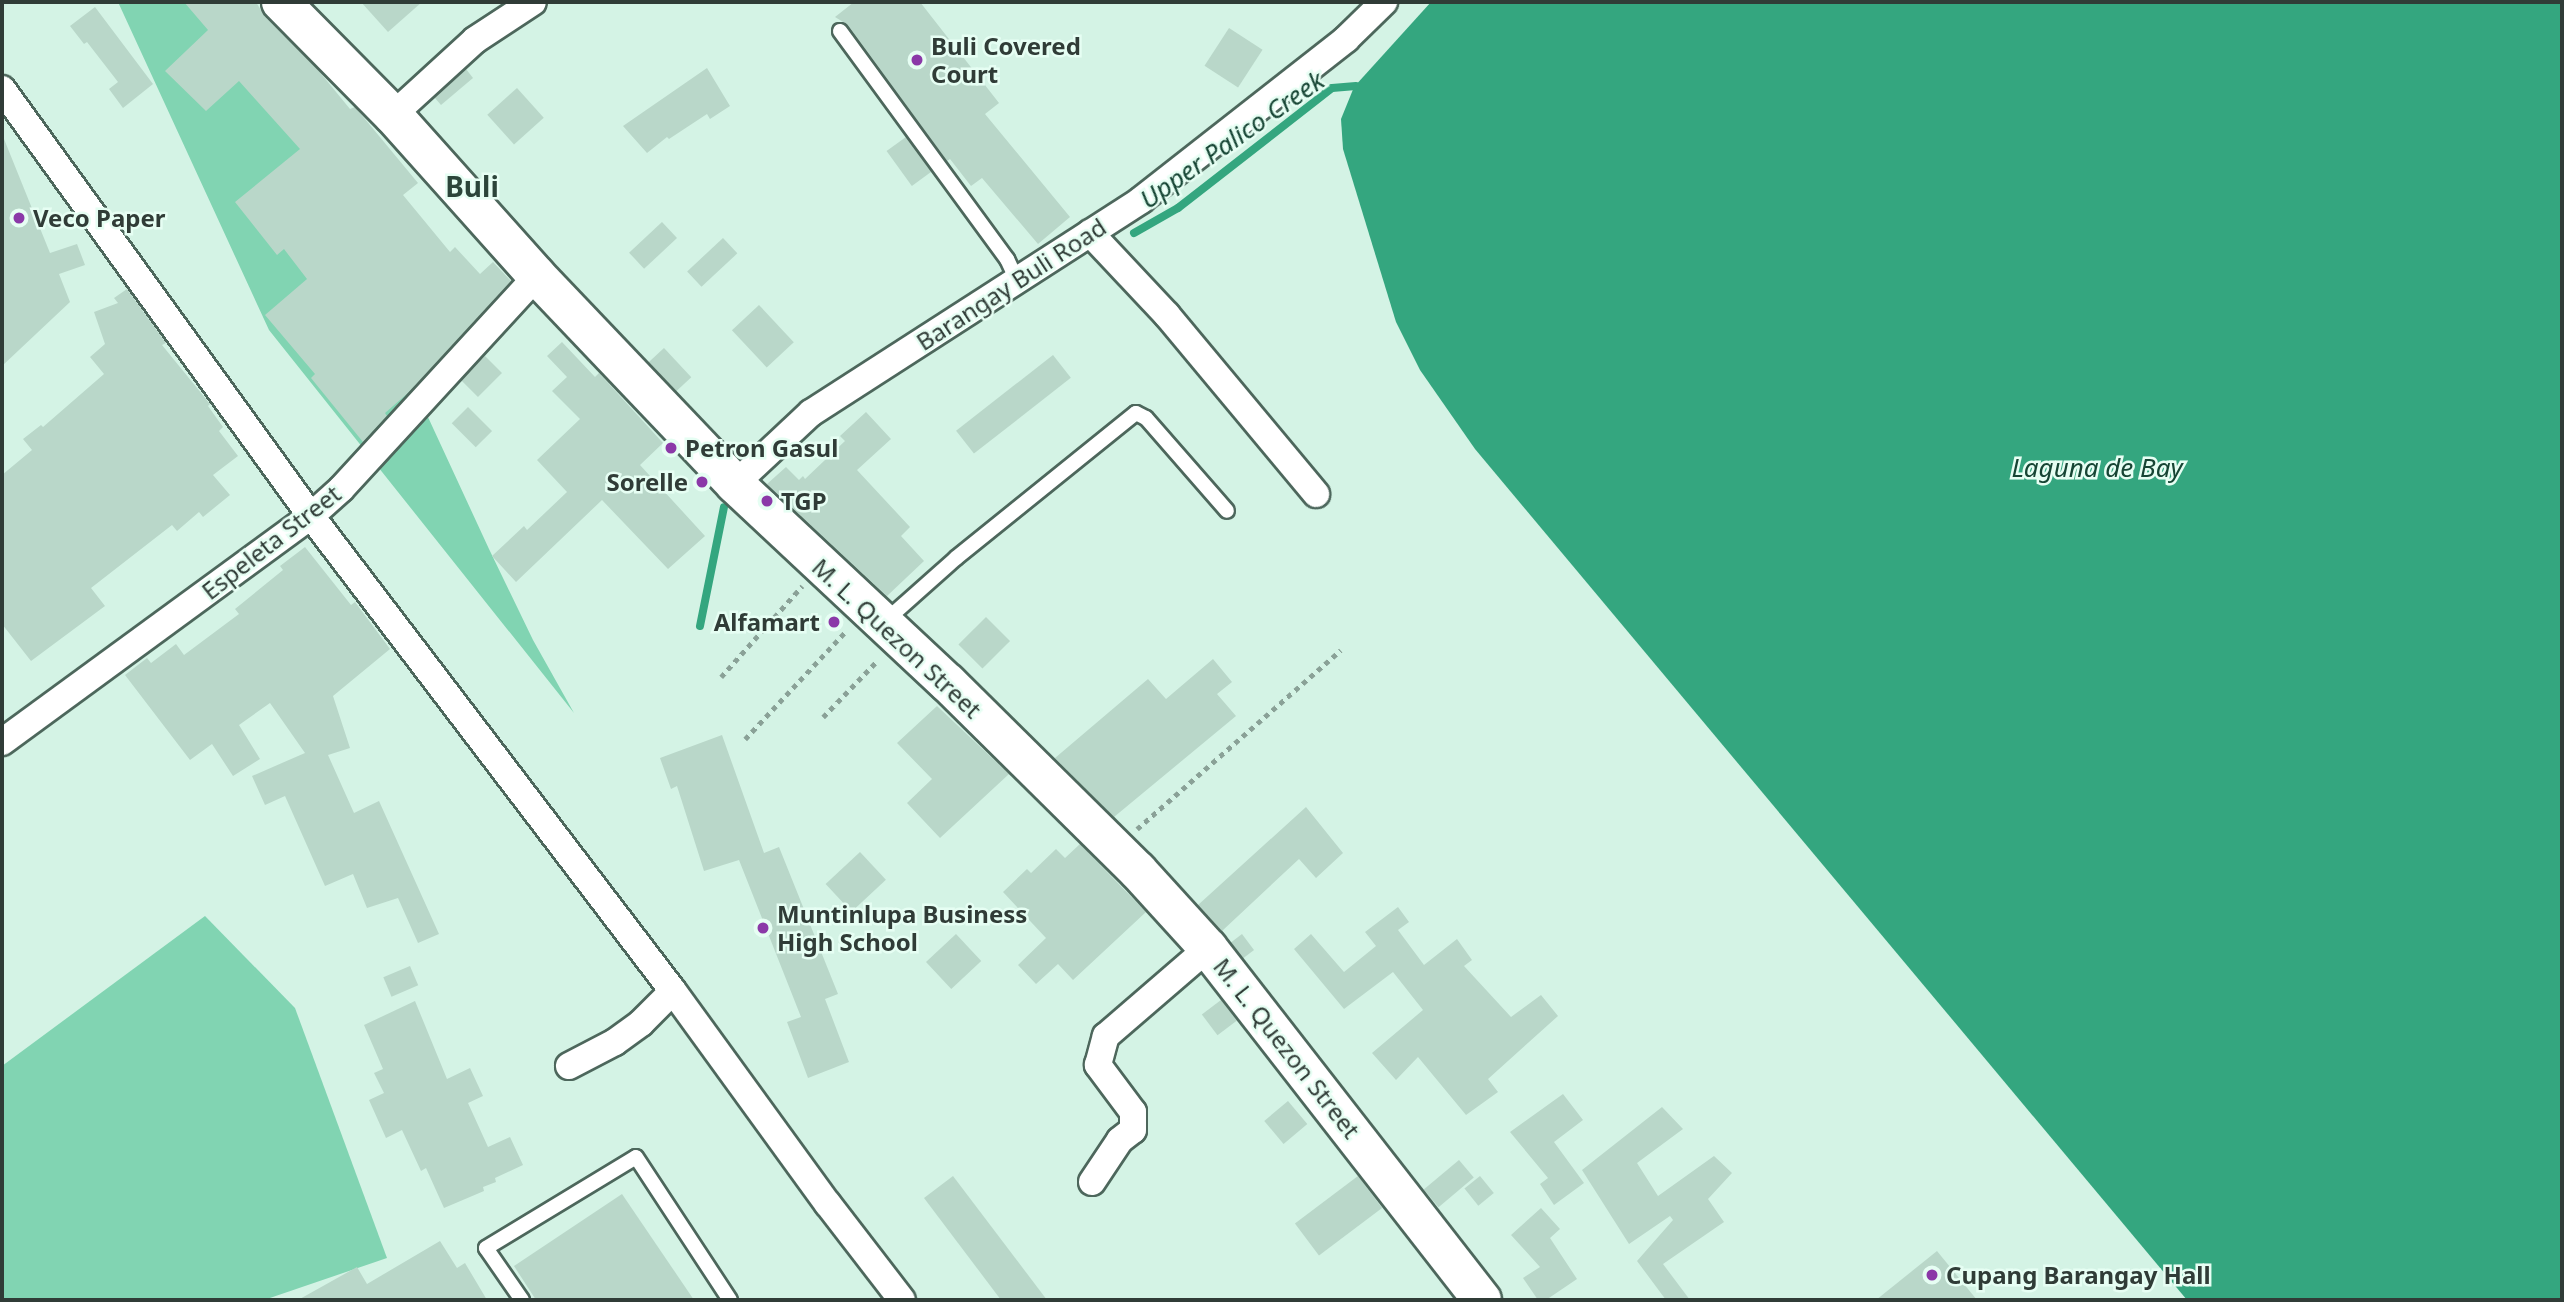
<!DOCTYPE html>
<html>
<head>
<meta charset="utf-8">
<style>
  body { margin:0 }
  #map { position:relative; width:2564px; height:1302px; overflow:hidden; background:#d4f3e5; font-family:"Noto Sans",sans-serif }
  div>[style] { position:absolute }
  .green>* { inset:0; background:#81d4b2 }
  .water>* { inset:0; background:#34a67f }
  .stream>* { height:8px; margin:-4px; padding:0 4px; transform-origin:4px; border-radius:4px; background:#34a67f }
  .building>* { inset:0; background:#b9d7c9; transform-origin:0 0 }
  .path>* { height:4.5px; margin-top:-2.25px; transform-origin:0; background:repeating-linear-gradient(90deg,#8aa197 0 5px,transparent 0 10px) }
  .roads { filter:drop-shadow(2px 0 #4d675c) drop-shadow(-2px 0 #4d675c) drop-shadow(0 2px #4d675c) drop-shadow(0 -2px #4d675c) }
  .service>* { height:14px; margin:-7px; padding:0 7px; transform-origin:7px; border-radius:7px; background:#fff }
  .minor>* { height:26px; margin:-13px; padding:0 13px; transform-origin:13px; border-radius:13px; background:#fff }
  .secondary>* { height:38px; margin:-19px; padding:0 19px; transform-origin:19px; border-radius:19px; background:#fff }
  .dots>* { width:19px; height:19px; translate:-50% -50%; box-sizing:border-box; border:4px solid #e6fef3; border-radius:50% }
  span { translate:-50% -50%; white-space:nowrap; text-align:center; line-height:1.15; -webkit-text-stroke:5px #e6fef3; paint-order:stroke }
  .poi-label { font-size:24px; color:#303c37; font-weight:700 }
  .left { translate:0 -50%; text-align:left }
  .right { translate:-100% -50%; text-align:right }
  .street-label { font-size:24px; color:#303c37 }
  .water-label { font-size:26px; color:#164534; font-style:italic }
  .quarter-label { font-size:28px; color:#2c453a; font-weight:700 }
  .frame { position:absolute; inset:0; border:4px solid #303c37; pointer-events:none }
</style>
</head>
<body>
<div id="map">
  <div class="green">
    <i style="clip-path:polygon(118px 2px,236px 2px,489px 549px,533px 640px,574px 713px,269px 330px)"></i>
    <i style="clip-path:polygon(205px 916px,295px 1008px,387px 1258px,264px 1300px,2px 1300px,2px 1066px)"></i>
  </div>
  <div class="water">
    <i style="clip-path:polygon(1431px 2px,2562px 2px,2562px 1300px,2187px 1300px,1475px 449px,1420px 370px,1396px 322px,1343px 149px,1341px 119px,1354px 87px)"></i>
  </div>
  <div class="stream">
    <i style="left:1134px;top:233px;width:51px;rotate:-29.6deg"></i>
    <i style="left:1178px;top:208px;width:195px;rotate:-37.9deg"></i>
    <i style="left:1332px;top:88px;width:24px;rotate:-5deg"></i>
    <i style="left:700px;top:626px;width:121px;rotate:-78.6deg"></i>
  </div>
  <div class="building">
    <i style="clip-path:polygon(184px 2px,256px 2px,265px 17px,318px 70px,350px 109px,355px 107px,418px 183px,403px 195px,450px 252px,455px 247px,480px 274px,493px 262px,511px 281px,408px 393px,385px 413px,387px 416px,363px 442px,311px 378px,315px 374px,265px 315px,307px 279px,284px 249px,277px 255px,235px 202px,300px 149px,239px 81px,206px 111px,165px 71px,208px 30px)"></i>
    <i style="clip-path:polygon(361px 2px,422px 2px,388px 32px)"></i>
    <i style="clip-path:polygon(854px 2px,920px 2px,999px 103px,985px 114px,1070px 217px,1038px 244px,982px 178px,971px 186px,950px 159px,947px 161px,848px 25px,835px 17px)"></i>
    <i style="clip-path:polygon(95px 7px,153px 84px,123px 108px,109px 89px,118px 82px,87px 42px,84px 44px,70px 26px)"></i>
    <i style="left:1229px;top:28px;width:40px;height:45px;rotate:33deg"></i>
    <i style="clip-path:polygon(707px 68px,730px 106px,710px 119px,707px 114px,669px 139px,667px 137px,647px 153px,623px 126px)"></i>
    <i style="clip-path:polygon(466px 69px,473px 78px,441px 105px,435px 98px)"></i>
    <i style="left:517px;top:88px;width:40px;height:40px;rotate:48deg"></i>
    <i style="clip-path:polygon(2px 134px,50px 253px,77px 244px,85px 265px,59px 274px,70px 302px,2px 366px)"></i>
    <i style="left:906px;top:137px;width:43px;height:24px;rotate:54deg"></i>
    <i style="left:662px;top:222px;width:22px;height:45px;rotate:47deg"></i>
    <i style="left:723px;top:238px;width:21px;height:49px;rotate:47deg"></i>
    <i style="clip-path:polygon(127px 289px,166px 343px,162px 345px,210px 404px,208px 406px,223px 427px,219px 431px,238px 456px,213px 475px,230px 495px,203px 517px,199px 512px,177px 531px,172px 525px,91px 588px,105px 606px,31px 661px,2px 624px,2px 475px,32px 450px,23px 439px,41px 425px,43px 427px,104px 374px,90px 357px,105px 344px,94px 312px,118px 303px,114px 298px)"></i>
    <i style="left:759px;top:305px;width:51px;height:37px;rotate:47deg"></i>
    <i style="clip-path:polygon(562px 342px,595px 377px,599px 373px,663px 443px,640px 465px,705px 536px,668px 569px,602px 500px,516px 582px,492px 556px,524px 526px,527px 530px,567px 492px,537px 460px,580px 419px,552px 391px,567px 377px,547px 356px)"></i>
    <i style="left:664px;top:348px;width:40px;height:21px;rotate:47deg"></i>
    <i style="left:1053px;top:355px;width:29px;height:123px;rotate:52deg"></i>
    <i style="left:485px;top:356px;width:24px;height:34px;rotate:45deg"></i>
    <i style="left:468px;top:407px;width:34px;height:23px;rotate:45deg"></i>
    <i style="clip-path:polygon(866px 412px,891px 439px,857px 470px,910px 527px,901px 536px,924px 561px,887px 596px,767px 484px,786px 467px,799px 480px,803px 476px,805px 479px,845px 441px,840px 436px)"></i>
    <i style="clip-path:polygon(305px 547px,351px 605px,355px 602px,390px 649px,333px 696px,350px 748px,328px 755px,354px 813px,379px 801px,439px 934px,418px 943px,398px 898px,367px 908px,353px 874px,325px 886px,285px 796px,265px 805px,252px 776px,305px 753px,270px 703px,239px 725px,260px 759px,233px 776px,212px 744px,190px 760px,125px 675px,147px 658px,151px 663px,176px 644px,184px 655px,239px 614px,235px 609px,283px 570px,280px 566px)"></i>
    <i style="left:986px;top:617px;width:34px;height:39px;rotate:45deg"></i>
    <i style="clip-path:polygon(1213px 659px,1232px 682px,1217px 694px,1236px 716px,1114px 817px,1055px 758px,1148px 679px,1166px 699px)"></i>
    <i style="clip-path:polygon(937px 706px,1009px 774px,940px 838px,907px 803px,932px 779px,897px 743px)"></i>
    <i style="clip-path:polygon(722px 735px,764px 853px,779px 847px,838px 994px,825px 999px,849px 1062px,808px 1078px,787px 1022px,801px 1017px,739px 860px,704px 871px,677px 786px,671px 789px,660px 758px)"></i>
    <i style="clip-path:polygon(1306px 807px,1343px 853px,1316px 878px,1299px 859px,1222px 931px,1198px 905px)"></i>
    <i style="clip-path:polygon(1080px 844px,1146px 912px,1073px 980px,1058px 964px,1036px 984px,1018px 965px,1046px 938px,1003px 892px,1027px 869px,1031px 873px,1056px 849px,1065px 858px)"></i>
    <i style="left:860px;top:852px;width:38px;height:47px;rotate:47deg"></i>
    <i style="clip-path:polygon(1398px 907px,1409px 922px,1398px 930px,1424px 965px,1457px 939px,1472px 960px,1464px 966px,1511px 1017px,1541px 995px,1558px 1016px,1488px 1079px,1498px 1092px,1466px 1115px,1418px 1057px,1396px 1080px,1372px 1053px,1423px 1010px,1393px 972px,1344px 1009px,1294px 949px,1311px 934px,1344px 972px,1376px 946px,1365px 932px)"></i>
    <i style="left:956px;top:934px;width:37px;height:41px;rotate:47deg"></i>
    <i style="left:1242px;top:934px;width:20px;height:14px;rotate:53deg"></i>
    <i style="left:410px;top:966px;width:21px;height:29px;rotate:67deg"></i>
    <i style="left:1221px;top:1000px;width:26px;height:24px;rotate:53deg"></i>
    <i style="clip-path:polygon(415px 1001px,447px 1079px,470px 1068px,483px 1096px,468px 1103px,488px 1147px,510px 1137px,523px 1165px,495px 1178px,496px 1182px,483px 1187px,484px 1191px,444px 1208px,426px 1168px,421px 1171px,402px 1130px,386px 1138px,369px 1100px,384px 1093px,374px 1073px,383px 1069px,364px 1025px)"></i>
    <i style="clip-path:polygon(1563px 1094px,1583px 1120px,1554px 1142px,1584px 1183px,1554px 1205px,1540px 1184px,1548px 1178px,1510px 1132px)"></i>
    <i style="left:1288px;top:1101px;width:30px;height:31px;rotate:50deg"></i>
    <i style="clip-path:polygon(1662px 1107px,1683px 1129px,1637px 1163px,1658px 1196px,1714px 1156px,1732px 1173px,1708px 1199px,1724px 1222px,1663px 1264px,1690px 1300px,1666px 1300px,1637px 1261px,1673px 1220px,1670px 1216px,1629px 1244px,1582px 1170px)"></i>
    <i style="left:1459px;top:1160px;width:23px;height:46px;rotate:50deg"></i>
    <i style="clip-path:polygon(953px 1176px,1047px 1300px,1001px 1300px,924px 1198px)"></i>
    <i style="left:1358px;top:1176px;width:40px;height:79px;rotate:53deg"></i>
    <i style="left:1480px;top:1176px;width:22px;height:20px;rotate:51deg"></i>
    <i style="clip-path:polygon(622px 1194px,694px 1300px,536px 1300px,514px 1266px)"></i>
    <i style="clip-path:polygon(1541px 1208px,1560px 1229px,1550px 1238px,1577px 1279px,1546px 1300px,1538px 1300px,1523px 1278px,1540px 1267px,1511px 1235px)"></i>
    <i style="clip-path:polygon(440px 1241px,457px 1268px,465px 1263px,487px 1300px,298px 1300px,357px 1267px,367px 1284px)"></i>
    <i style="clip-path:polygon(1937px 1251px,1977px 1300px,1876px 1300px)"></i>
  </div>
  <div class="path">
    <i style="left:721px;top:677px;width:122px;rotate:-48.3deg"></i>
    <i style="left:823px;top:717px;width:79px;rotate:-46deg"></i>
    <i style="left:745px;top:739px;width:149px;rotate:-46.9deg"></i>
    <i style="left:1137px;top:829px;width:271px;rotate:-41.3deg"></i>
  </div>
  <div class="roads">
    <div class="service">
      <i style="left:840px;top:31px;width:283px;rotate:53.8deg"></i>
      <i style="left:1007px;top:259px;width:23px;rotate:65deg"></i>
      <i style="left:884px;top:622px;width:96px;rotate:-41.6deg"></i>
      <i style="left:956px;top:558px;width:231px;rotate:-38.9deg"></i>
      <i style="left:1136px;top:413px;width:11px;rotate:27deg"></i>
      <i style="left:1146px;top:418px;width:123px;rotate:48.9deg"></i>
      <i style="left:522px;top:1300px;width:63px;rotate:-124.7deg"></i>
      <i style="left:486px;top:1248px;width:175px;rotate:-31.2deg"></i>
      <i style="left:636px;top:1157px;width:171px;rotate:56.7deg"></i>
    </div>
    <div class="minor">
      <i style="left:2px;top:89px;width:527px;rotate:54.11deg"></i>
      <i style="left:311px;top:516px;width:597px;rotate:52.69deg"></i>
      <i style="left:673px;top:991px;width:263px;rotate:54deg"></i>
      <i style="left:828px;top:1204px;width:121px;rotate:52.4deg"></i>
      <i style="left:393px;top:115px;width:111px;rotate:-42.4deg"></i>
      <i style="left:475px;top:40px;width:69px;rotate:-33.2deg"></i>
      <i style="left:1090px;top:233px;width:112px;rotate:46.8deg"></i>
      <i style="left:1167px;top:315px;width:233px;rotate:50.2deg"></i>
      <i style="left:735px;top:484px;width:104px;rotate:-43.1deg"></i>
      <i style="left:811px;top:413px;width:393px;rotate:-32.8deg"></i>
      <i style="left:1141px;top:200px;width:261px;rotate:-38.1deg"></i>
      <i style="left:1346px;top:39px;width:53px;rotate:-44.2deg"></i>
      <i style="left:2px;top:742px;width:383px;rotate:-36.2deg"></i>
      <i style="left:311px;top:516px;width:40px;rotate:-42deg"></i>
      <i style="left:341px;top:489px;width:289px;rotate:-47.4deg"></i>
      <i style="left:569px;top:1066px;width:52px;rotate:-27.6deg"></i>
      <i style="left:615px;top:1042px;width:32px;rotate:-36deg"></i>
      <i style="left:641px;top:1023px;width:45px;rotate:-45deg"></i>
      <i style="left:1092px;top:1182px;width:50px;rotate:-56.3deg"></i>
      <i style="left:1120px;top:1140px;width:16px;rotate:-38deg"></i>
      <i style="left:1133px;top:1130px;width:18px;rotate:-90deg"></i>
      <i style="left:1133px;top:1112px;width:59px;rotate:-126.7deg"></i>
      <i style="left:1098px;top:1065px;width:30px;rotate:-75deg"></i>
      <i style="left:1106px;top:1036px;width:135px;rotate:-40.8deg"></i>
    </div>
    <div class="secondary">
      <i style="left:281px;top:2px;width:159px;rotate:45.3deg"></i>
      <i style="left:393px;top:115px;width:216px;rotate:48.2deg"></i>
      <i style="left:537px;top:276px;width:287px;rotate:46.4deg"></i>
      <i style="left:735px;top:484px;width:291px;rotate:43.1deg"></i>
      <i style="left:948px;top:683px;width:267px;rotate:44.7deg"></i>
      <i style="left:1138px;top:871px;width:104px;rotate:47.7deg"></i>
      <i style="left:1208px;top:948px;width:446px;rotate:52.1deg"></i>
    </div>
  </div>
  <div class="dots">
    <i style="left:917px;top:60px;background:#8b39a8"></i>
    <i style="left:19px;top:218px;background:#8b39a8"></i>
    <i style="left:671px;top:448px;background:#8b39a8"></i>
    <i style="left:702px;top:482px;background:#8b39a8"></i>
    <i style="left:767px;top:501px;background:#8b39a8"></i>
    <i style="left:834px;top:622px;background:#8b39a8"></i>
    <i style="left:763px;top:928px;background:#8b39a8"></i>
    <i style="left:1932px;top:1275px;background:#8b39a8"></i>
  </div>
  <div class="poi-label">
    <span class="left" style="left:931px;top:60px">Buli Covered<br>Court</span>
    <span class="left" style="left:33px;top:218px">Veco Paper</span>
    <span class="left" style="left:685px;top:448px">Petron Gasul</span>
    <span class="right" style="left:688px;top:482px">Sorelle</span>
    <span class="left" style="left:781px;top:501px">TGP</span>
    <span class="right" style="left:820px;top:622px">Alfamart</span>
    <span class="left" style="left:777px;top:928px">Muntinlupa Business<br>High School</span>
    <span class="left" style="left:1946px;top:1275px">Cupang Barangay Hall</span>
  </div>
  <div class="street-label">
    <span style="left:1011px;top:284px;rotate:-33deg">Barangay Buli Road</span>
    <span style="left:271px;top:542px;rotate:-38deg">Espeleta Street</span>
    <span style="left:897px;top:638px;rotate:43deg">M. L. Quezon Street</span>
    <span style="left:1287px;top:1048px;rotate:52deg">M. L. Quezon Street</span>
  </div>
  <div class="water-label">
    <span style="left:1232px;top:140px;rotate:-35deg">Upper Palico Creek</span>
    <span style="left:2097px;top:468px">Laguna de Bay</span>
  </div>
  <div class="quarter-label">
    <span style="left:472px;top:186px">Buli</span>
  </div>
  <div class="frame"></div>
</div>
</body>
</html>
